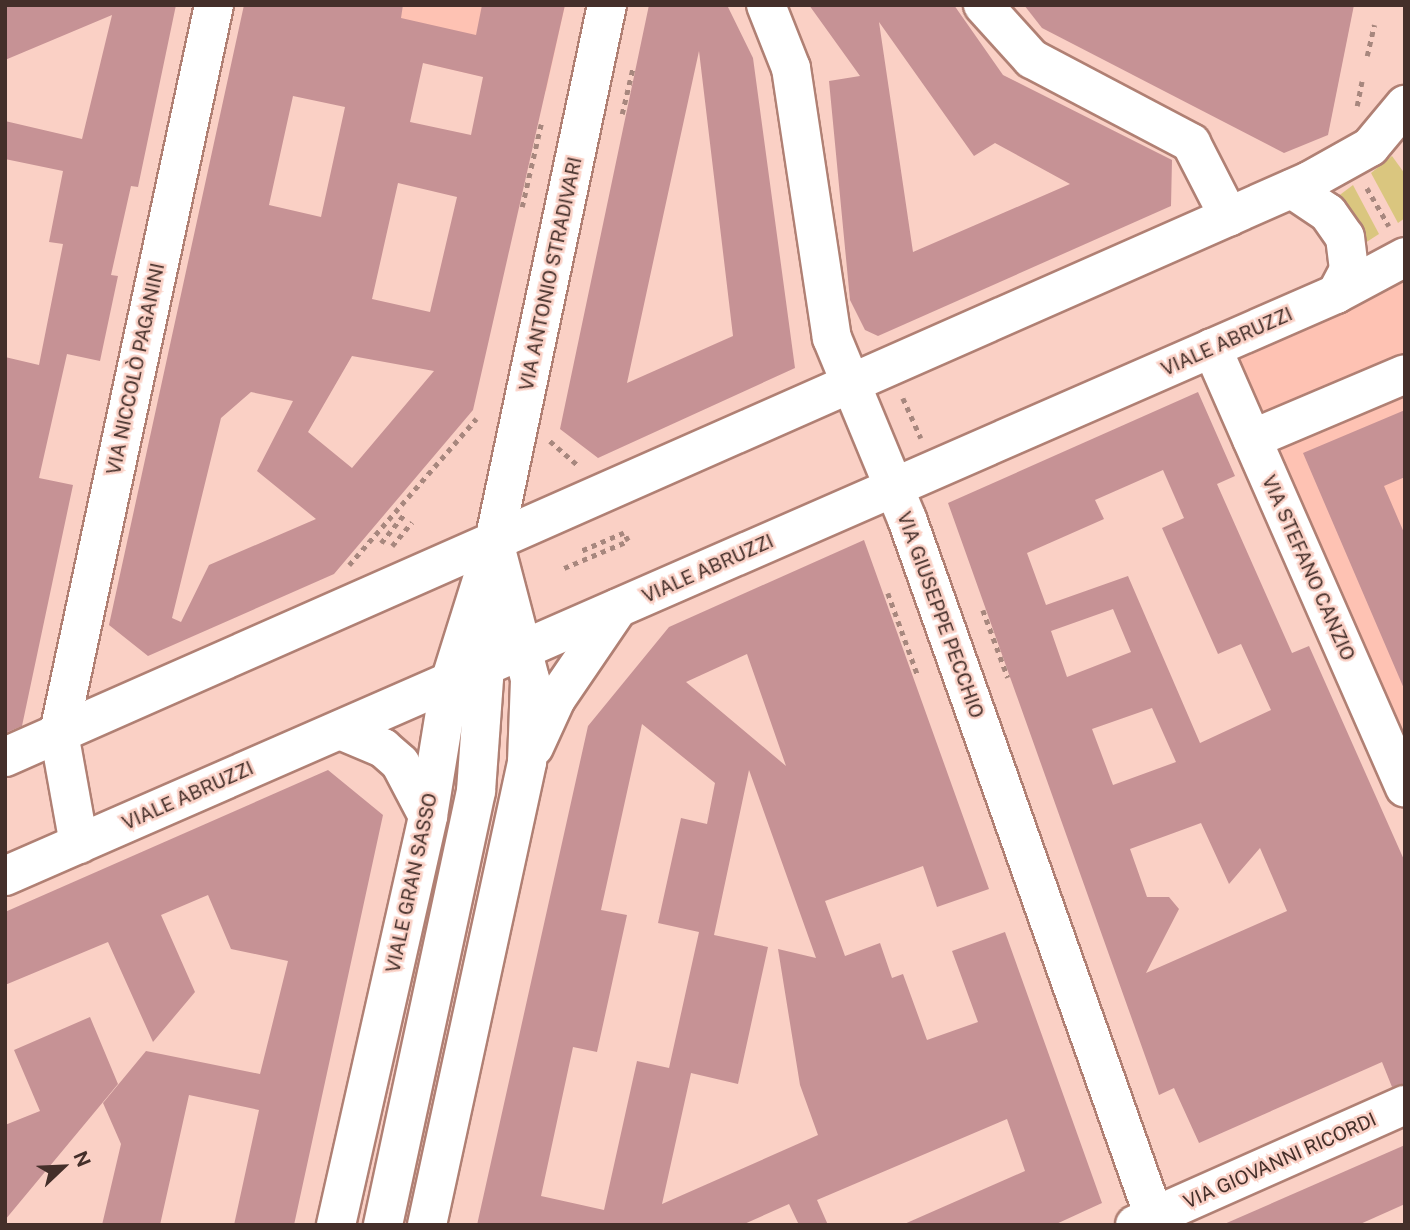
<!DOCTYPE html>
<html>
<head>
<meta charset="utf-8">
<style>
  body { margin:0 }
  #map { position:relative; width:1410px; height:1230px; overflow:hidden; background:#fad0c5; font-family:"Public Sans",sans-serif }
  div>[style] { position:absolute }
  .built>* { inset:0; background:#fec2b3 }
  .green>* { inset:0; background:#dac67f }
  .building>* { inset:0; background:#c69295 }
  .path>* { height:4.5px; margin-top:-2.25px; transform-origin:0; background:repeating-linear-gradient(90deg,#a7877e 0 5px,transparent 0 10px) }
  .roads { filter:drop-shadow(2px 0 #b08074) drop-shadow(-2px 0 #b08074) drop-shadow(0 2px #b08074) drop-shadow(0 -2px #b08074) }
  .minor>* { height:38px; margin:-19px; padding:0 19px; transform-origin:19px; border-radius:19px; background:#fff }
  .major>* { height:38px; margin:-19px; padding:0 19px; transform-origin:19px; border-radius:19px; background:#fff }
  span { translate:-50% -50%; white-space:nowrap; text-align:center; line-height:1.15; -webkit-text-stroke:5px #fad0c5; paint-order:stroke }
  .street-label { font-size:19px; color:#442f2a }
  .frame { position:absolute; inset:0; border:7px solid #442f2a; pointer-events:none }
  .north { position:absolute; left:28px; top:1132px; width:70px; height:70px; -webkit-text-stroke:5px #fad0c5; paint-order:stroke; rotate:67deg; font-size:19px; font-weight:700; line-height:28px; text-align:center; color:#442f2a }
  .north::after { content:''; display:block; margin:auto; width:24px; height:32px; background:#442f2a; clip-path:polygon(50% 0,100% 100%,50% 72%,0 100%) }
</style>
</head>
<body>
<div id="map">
  <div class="built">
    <i style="clip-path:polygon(403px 5px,565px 5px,546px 91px,392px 56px)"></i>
    <i style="clip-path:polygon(1405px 266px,1405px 761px,1219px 350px)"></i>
  </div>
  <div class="green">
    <i style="clip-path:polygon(1392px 156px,1405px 174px,1405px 218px,1398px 223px,1371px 173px)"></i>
    <i style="clip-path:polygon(1353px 185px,1379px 234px,1365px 243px,1337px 197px)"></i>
  </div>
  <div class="building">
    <i style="clip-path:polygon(5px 5px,176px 5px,138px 187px,131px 186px,111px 275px,118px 276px,100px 361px,67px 354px,39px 478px,73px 485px,22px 726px,5px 733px,5px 357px,39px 365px,63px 244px,49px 242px,63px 171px,5px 159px,5px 121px,82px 139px,112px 15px,5px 60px)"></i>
    <i style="clip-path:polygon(evenodd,244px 5px,403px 5px,401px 18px,476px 35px,482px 5px,565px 5px,473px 410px,334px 574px,148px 656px,109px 625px,244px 5px,423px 63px,483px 77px,471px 135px,410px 122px,423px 63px,244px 5px,293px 96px,345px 107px,321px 217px,269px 205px,293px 96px,244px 5px,398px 183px,457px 197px,430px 312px,372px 299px,398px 183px,244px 5px,352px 356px,434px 371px,352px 468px,308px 432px,352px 356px,244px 5px,251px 392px,293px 401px,257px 471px,316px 519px,209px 565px,181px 622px,172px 618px,221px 418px,251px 392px)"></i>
    <i style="clip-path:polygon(evenodd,649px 5px,727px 5px,753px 58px,795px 368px,598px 458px,560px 429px,649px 5px,699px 51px,733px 336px,627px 383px,654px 258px,699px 51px)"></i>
    <i style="clip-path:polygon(evenodd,809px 5px,954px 5px,1003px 75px,1172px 160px,1171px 206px,878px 336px,865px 330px,850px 300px,829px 81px,860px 76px,809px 5px,879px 22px,974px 156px,995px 143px,1070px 184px,913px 252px,879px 22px)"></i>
    <i style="clip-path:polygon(1024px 5px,1354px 5px,1328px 135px,1284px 153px,1042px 28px)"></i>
    <i style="clip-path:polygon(evenodd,1198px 392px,1235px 476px,1217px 484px,1292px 653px,1309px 646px,1405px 862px,1405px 1084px,1392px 1087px,1382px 1062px,1199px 1143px,1174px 1088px,1159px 1095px,948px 503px,1198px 392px,1163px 470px,1184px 518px,1162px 528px,1218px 654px,1241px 644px,1271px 710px,1200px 743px,1128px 576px,1046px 605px,1027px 553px,1104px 519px,1095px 500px,1163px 470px,1198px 392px,1113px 609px,1131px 652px,1067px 677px,1051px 631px,1113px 609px,1198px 392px,1152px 708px,1176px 762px,1113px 785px,1092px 729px,1152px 708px,1198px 392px,1201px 823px,1229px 884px,1260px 848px,1287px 911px,1146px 973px,1179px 909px,1169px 897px,1147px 897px,1130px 849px,1201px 823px)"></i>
    <i style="clip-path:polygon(1405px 410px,1405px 477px,1384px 486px,1405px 535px,1405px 691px,1303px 453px)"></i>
    <i style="clip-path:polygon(evenodd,864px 540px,989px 889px,937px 907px,923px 866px,825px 901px,845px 956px,880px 943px,892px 978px,903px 974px,927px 1040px,978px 1022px,952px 951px,1005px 932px,1102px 1203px,1054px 1225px,902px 1225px,1025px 1171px,1007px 1119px,817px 1200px,828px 1225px,799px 1225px,789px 1204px,742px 1225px,477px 1225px,588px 726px,669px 627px,864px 540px,747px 654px,786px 766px,686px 682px,747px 654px,864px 540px,642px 724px,715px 783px,707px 824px,681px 818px,658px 923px,699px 932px,669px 1068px,637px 1061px,604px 1210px,541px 1196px,573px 1047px,597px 1052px,627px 915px,601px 910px,642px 724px,864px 540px,749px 770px,816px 958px,778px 949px,800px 1085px,818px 1135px,662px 1204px,691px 1073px,738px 1084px,768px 947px,714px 935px,749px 770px)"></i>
    <i style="clip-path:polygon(328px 770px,383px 815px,294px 1225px,234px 1225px,259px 1110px,189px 1095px,160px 1225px,102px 1225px,121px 1144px,103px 1103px,146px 1051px,260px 1074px,288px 961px,231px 949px,208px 895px,161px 915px,195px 992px,153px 1042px,108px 942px,5px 985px,5px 912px)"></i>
    <i style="clip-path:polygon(90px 1017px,118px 1084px,5px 1220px,5px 1125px,40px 1111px,14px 1050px)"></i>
    <i style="clip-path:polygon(1405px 1145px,1405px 1204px,1358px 1225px,1222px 1225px)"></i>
  </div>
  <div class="path">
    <i style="left:1367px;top:56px;width:32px;rotate:-77deg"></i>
    <i style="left:1357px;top:106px;width:25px;rotate:-79deg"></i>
    <i style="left:622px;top:114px;width:48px;rotate:-76.8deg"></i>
    <i style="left:1367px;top:188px;width:44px;rotate:59.9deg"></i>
    <i style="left:522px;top:207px;width:85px;rotate:-77.1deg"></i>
    <i style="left:903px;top:398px;width:44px;rotate:65.8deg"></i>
    <i style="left:550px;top:441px;width:38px;rotate:41deg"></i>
    <i style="left:381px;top:543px;width:36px;rotate:-51deg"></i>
    <i style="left:392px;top:546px;width:31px;rotate:-50deg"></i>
    <i style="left:349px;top:565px;width:194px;rotate:-49deg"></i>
    <i style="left:564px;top:568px;width:69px;rotate:-22.9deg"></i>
    <i style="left:628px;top:541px;width:9px;rotate:-117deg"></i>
    <i style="left:624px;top:533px;width:46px;rotate:156.8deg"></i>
    <i style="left:888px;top:593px;width:88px;rotate:70.1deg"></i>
    <i style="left:983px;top:610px;width:72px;rotate:69.8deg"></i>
  </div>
  <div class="roads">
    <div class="minor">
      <i style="left:766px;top:5px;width:68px;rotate:68.4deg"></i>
      <i style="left:791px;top:68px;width:273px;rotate:81.4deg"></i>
      <i style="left:832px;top:338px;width:196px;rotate:67.5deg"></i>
      <i style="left:907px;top:519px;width:749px;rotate:70.5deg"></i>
      <i style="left:983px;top:5px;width:73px;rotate:47.8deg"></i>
      <i style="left:1032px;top:59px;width:180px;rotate:27.8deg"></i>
      <i style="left:1191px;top:143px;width:83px;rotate:62.8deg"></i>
      <i style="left:1292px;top:189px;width:43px;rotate:33.7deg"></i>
      <i style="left:1328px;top:213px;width:29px;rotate:55deg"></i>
      <i style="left:1345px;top:237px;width:33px;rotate:83deg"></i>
      <i style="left:1349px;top:270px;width:27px;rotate:118deg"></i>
      <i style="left:1212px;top:348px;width:480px;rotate:66.3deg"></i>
      <i style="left:1252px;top:439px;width:166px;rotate:-23deg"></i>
      <i style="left:59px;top:733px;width:744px;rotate:-77.98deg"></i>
      <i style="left:383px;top:1225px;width:444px;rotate:-77.9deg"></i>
      <i style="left:476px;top:791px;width:250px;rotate:-85.9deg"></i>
      <i style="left:494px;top:542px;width:549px;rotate:-78.12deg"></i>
      <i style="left:1135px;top:1225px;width:295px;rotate:-24deg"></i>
    </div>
    <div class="major">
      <i style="left:340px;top:730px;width:47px;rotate:22.7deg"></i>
      <i style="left:383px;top:748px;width:23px;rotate:41deg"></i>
      <i style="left:400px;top:763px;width:60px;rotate:62.2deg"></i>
      <i style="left:59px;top:733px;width:113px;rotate:79.8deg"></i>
      <i style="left:534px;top:747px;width:53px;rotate:-65.4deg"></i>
      <i style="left:556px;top:699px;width:110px;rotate:-55.7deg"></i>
      <i style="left:5px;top:757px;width:1426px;rotate:-23.83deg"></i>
      <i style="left:1309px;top:181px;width:70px;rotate:-29.1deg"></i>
      <i style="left:1370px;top:147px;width:55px;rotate:-50.2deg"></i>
      <i style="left:5px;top:876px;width:1453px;rotate:-23.62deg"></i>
      <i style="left:1336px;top:294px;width:78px;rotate:-28.2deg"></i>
      <i style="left:336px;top:1225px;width:419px;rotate:-77.3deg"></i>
      <i style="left:428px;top:816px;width:136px;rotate:-80.7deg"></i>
      <i style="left:450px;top:682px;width:147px;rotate:-72.6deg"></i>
      <i style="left:427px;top:1225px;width:474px;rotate:-77.8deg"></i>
      <i style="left:527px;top:762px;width:83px;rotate:-87.9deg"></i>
      <i style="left:530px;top:679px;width:142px;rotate:-104.7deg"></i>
    </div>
  </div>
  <div class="street-label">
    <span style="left:551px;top:274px;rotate:-78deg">VIA ANTONIO STRADIVARI</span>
    <span style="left:1227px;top:342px;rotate:-24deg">VIALE ABRUZZI</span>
    <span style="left:136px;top:369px;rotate:-78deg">VIA NICCOLÒ PAGANINI</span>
    <span style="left:1308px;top:568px;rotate:66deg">VIA STEFANO CANZIO</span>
    <span style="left:708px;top:569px;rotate:-24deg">VIALE ABRUZZI</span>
    <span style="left:940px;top:615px;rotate:70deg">VIA GIUSEPPE PECCHIO</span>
    <span style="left:188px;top:796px;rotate:-24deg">VIALE ABRUZZI</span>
    <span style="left:412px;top:883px;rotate:-78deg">VIALE GRAN SASSO</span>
    <span style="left:1280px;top:1161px;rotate:-24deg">VIA GIOVANNI RICORDI</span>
  </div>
  <div class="frame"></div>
  <div class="north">N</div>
</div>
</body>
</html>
